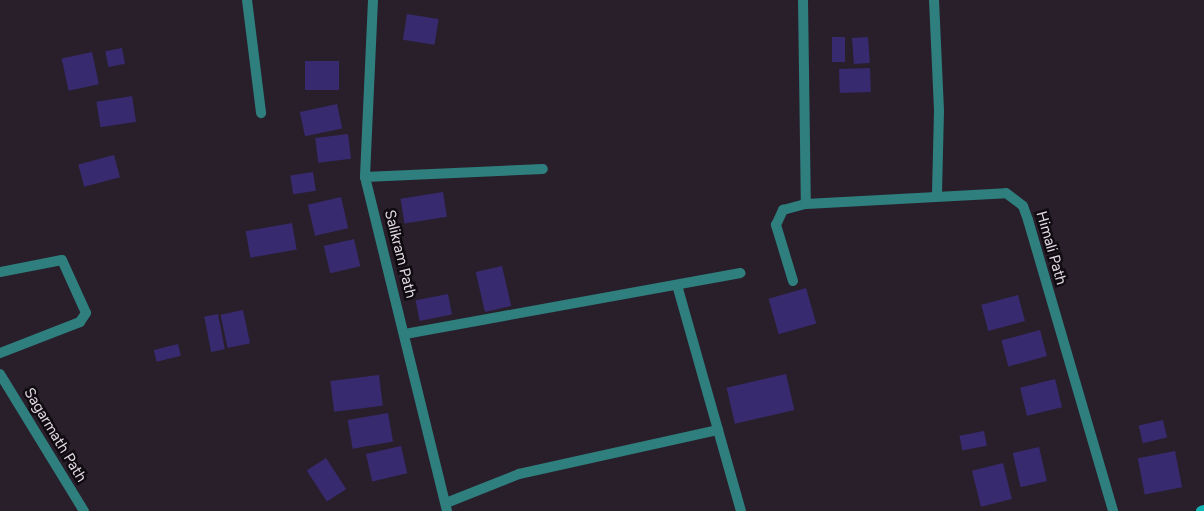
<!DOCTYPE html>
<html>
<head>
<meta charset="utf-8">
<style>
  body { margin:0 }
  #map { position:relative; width:1204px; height:511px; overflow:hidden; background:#291f2b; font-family:Figtree,sans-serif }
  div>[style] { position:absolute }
  .building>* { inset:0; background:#382a6e; transform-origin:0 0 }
  .street>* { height:10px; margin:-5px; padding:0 5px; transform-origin:5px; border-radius:5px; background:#2e7f7e }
  .secondary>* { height:10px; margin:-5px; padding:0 5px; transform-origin:5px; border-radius:5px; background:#11b4b3 }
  span { translate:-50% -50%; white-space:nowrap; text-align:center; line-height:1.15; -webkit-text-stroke:5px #0f0b10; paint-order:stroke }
  .street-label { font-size:15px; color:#e1dae2 }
</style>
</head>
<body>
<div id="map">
  <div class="building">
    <i style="left:407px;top:14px;width:32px;height:26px;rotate:9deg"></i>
    <i style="left:832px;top:37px;width:13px;height:25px"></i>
    <i style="left:868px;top:37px;width:26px;height:16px;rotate:86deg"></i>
    <i style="left:122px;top:48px;width:16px;height:17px;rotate:79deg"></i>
    <i style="left:92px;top:52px;width:33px;height:31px;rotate:78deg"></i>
    <i style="left:305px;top:61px;width:34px;height:29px"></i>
    <i style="left:870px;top:68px;width:24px;height:31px;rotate:88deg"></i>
    <i style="left:132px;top:96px;width:26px;height:36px;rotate:81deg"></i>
    <i style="left:337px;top:104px;width:25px;height:38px;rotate:78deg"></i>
    <i style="left:348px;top:134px;width:25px;height:33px;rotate:83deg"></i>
    <i style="left:114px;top:155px;width:23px;height:37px;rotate:75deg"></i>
    <i style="left:313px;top:172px;width:19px;height:23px;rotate:81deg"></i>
    <i style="left:443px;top:192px;width:25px;height:43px;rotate:81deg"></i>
    <i style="left:341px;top:197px;width:32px;height:34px;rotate:77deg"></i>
    <i style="left:292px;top:223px;width:27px;height:47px;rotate:80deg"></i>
    <i style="left:354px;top:239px;width:28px;height:31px;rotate:77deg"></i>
    <i style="left:502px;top:266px;width:41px;height:27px;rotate:77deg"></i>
    <i style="left:806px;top:288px;width:37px;height:39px;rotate:74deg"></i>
    <i style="left:448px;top:294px;width:21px;height:33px;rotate:79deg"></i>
    <i style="left:1018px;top:295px;width:27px;height:38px;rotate:75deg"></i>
    <i style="left:243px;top:310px;width:34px;height:23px;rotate:78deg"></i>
    <i style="left:218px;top:314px;width:36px;height:14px;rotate:79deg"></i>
    <i style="left:1040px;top:330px;width:27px;height:40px;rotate:75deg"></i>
    <i style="left:178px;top:344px;width:12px;height:25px;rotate:76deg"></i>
    <i style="left:786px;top:374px;width:37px;height:61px;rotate:77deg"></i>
    <i style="left:379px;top:375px;width:31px;height:49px;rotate:83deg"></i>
    <i style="left:1055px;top:379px;width:29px;height:36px;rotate:76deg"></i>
    <i style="left:388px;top:413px;width:29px;height:41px;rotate:80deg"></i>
    <i style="left:1163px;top:420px;width:18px;height:25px;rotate:77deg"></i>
    <i style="left:984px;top:431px;width:15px;height:25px;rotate:79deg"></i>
    <i style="left:401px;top:446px;width:28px;height:36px;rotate:77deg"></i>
    <i style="left:1039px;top:447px;width:35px;height:27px;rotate:77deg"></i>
    <i style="left:1175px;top:451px;width:37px;height:38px;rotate:79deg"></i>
    <i style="left:326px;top:458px;width:37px;height:23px;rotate:57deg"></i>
    <i style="left:1003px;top:463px;width:37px;height:32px;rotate:76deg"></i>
  </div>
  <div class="street">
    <i style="left:247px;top:0;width:114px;rotate:82.9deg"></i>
    <i style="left:373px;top:0;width:177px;rotate:92.6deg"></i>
    <i style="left:365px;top:177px;width:344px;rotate:76.2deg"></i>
    <i style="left:803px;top:0;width:204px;rotate:89.2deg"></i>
    <i style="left:934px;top:0;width:111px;rotate:87.4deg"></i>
    <i style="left:939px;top:111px;width:83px;rotate:91.4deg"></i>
    <i style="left:365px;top:177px;width:178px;rotate:-2.6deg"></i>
    <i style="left:0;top:272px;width:63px;rotate:-11deg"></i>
    <i style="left:62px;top:260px;width:58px;rotate:65.6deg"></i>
    <i style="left:86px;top:313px;width:11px;rotate:124deg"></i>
    <i style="left:80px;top:322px;width:86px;rotate:158.8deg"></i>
    <i style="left:793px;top:281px;width:59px;rotate:-106.9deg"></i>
    <i style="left:776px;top:225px;width:17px;rotate:-65deg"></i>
    <i style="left:783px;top:210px;width:24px;rotate:-15deg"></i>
    <i style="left:806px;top:204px;width:200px;rotate:-3.1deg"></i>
    <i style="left:1006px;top:193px;width:21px;rotate:37deg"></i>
    <i style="left:1023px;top:206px;width:15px;rotate:70deg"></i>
    <i style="left:1028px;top:220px;width:303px;rotate:73.7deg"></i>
    <i style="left:677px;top:285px;width:235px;rotate:74.2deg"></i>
    <i style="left:405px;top:334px;width:341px;rotate:-10.3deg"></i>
    <i style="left:0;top:374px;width:161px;rotate:58.5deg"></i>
    <i style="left:446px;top:503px;width:79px;rotate:-21.7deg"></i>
    <i style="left:519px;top:474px;width:204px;rotate:-12.5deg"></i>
  </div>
  <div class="secondary">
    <i style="left:1201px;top:511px;width:3px;rotate:-18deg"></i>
  </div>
  <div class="street-label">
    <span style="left:1051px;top:248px;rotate:74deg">Himali Path</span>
    <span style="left:400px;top:254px;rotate:76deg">Salikram Path</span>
    <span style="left:55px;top:435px;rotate:59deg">Sagarmath Path</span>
  </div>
</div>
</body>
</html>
